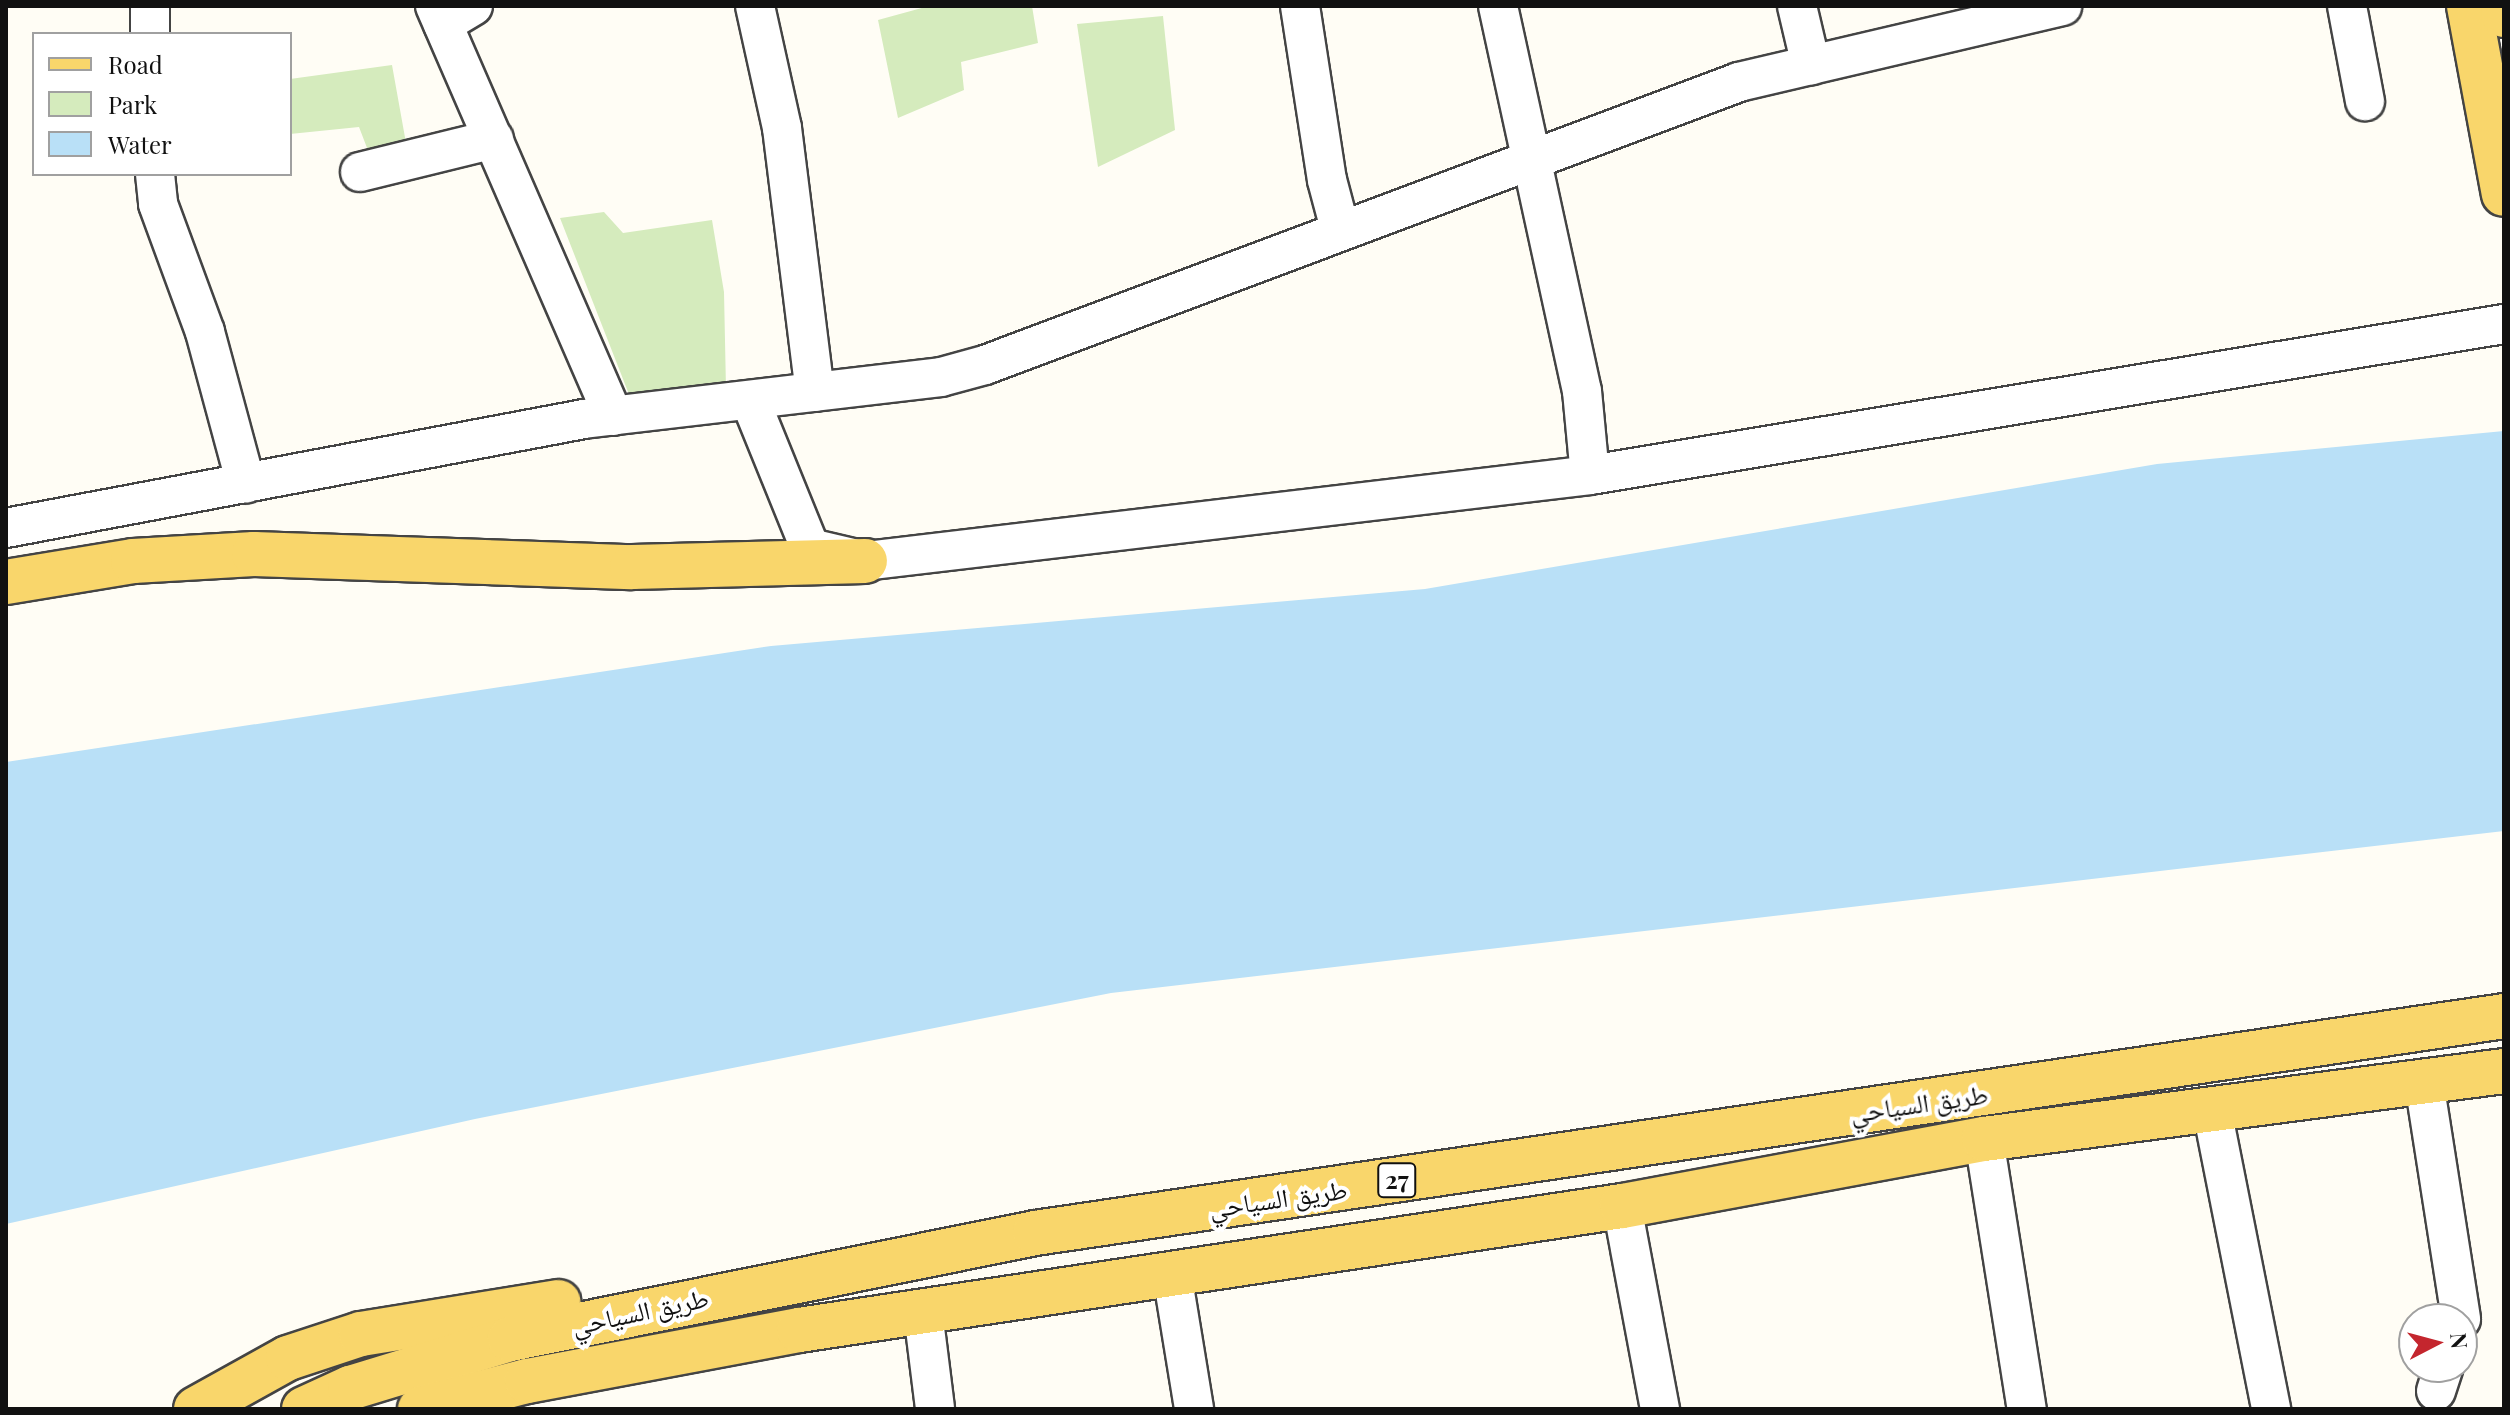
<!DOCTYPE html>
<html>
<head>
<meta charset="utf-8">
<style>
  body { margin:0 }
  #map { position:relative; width:2510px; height:1415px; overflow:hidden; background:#fffdf5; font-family:"Playfair Display","Noto Naskh Arabic",serif }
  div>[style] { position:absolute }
  .green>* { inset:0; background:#d5ebbd }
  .water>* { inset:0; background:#b9e0f7 }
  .roads { filter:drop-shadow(2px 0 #444) drop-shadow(-2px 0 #444) drop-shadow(0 2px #444) drop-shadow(0 -2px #444) }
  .minor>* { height:38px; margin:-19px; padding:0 19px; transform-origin:19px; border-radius:19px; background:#fff }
  .major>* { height:44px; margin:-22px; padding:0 22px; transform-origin:22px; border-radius:22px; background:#f9d66b }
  span { translate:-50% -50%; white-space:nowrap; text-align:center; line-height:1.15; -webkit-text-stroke:8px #fff; paint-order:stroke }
  .shield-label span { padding:2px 6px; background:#fff; border:2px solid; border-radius:6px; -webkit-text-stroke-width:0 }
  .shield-label { font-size:24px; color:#111; font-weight:700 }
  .street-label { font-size:26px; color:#111 }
  .frame { position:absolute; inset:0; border:8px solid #111; pointer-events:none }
  .legend { position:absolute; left:32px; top:32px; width:260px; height:144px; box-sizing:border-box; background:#fff; border:2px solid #a0a0a0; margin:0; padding:10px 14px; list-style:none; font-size:24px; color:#111 }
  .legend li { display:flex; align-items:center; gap:16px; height:40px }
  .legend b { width:40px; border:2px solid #a0a0a0 }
  .north { position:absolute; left:2398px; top:1303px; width:80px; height:80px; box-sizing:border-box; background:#fff; border:2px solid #a0a0a0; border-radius:50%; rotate:84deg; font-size:22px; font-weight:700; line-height:32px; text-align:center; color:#111 }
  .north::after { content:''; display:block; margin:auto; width:28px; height:36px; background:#c4262e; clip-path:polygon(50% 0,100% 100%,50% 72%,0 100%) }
</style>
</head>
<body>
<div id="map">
  <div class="green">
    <i style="clip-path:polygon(929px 6px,1032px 6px,1038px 43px,961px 62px,964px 90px,898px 118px,878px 20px)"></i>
    <i style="clip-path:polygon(1163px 16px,1175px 130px,1098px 167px,1077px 24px)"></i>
    <i style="clip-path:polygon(392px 65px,406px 143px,369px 153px,359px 127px,290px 134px,290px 79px)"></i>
    <i style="clip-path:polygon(604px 212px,623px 233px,712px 220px,724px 292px,726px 389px,632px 402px,560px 218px)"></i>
  </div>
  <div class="water">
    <i style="clip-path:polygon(2504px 431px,2504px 831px,1111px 993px,475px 1119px,6px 1224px,6px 762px,771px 646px,1425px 589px,2157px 464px)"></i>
  </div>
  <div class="roads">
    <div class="minor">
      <i style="left:150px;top:6px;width:28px;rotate:90deg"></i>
      <i style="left:435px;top:6px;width:447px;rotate:66.5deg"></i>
      <i style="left:755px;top:6px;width:125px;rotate:77.5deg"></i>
      <i style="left:782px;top:128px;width:266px;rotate:82.9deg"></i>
      <i style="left:1300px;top:6px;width:176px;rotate:81.2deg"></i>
      <i style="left:1327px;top:180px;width:51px;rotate:75.1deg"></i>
      <i style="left:1498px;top:6px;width:394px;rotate:77.7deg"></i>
      <i style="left:1582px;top:391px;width:84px;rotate:84.6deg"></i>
      <i style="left:1797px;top:6px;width:61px;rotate:76.7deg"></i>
      <i style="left:2347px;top:6px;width:97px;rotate:79.3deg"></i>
      <i style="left:443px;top:24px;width:35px;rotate:-31deg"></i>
      <i style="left:360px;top:172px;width:138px;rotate:-13.8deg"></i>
      <i style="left:155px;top:174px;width:30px;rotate:84deg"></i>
      <i style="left:158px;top:204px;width:136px;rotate:69.8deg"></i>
      <i style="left:205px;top:332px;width:157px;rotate:74.9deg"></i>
      <i style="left:750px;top:400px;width:160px;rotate:67.9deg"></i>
      <i style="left:810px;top:548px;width:57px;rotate:13.3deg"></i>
      <i style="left:865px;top:561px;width:730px;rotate:-6.76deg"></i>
      <i style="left:1590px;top:475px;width:926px;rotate:-9.38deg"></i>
      <i style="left:6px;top:528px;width:588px;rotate:-10.68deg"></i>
      <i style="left:584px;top:419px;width:359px;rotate:-6.7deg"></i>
      <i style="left:941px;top:377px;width:46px;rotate:-15.3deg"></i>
      <i style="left:985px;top:365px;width:805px;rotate:-20.57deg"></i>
      <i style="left:1739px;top:82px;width:332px;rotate:-13.2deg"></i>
      <i style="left:2424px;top:1082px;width:240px;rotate:81.1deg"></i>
      <i style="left:2212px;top:1110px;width:305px;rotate:78.8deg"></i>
      <i style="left:1984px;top:1139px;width:273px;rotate:81deg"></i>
      <i style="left:1622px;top:1206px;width:207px;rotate:79.4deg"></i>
      <i style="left:1172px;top:1274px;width:137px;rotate:80.7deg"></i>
      <i style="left:923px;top:1312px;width:98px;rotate:82.9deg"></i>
      <i style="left:2436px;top:1391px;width:25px;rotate:-72deg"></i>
    </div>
    <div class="major">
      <i style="left:2469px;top:6px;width:191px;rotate:79.5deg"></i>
      <i style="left:2503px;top:6px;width:9px;rotate:84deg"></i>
      <i style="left:6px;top:582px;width:129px;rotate:-9.4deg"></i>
      <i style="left:133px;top:561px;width:121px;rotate:-3.3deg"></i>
      <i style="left:254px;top:554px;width:378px;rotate:2deg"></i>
      <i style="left:632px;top:567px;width:233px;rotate:-1.5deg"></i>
      <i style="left:196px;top:1409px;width:105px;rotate:-29deg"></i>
      <i style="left:288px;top:1358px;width:77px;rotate:-18.2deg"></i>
      <i style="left:361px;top:1334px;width:200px;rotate:-9.2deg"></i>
      <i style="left:304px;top:1409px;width:51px;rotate:-24.5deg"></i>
      <i style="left:350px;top:1388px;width:167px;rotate:-17deg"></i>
      <i style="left:510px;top:1339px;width:536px;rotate:-11.41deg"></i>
      <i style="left:1035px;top:1233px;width:1485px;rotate:-8.4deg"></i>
      <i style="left:420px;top:1409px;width:111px;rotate:-14.7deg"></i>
      <i style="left:527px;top:1381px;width:277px;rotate:-10.6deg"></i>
      <i style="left:799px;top:1330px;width:832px;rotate:-8.57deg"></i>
      <i style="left:1622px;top:1206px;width:368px;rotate:-10.5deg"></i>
      <i style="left:1984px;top:1139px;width:524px;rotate:-7.45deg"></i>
    </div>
  </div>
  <div class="shield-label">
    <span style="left:1397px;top:1180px">27</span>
  </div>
  <div class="street-label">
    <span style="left:1919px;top:1103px;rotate:-8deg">طريق السياحي</span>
    <span style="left:1278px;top:1198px;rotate:-8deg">طريق السياحي</span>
    <span style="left:640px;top:1311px;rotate:-12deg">طريق السياحي</span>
  </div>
  <div class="frame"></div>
  <ul class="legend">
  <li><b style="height:10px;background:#f9d66b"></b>Road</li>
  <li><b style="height:22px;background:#d5ebbd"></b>Park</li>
  <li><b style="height:22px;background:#b9e0f7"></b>Water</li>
  </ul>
  <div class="north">N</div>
</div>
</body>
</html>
